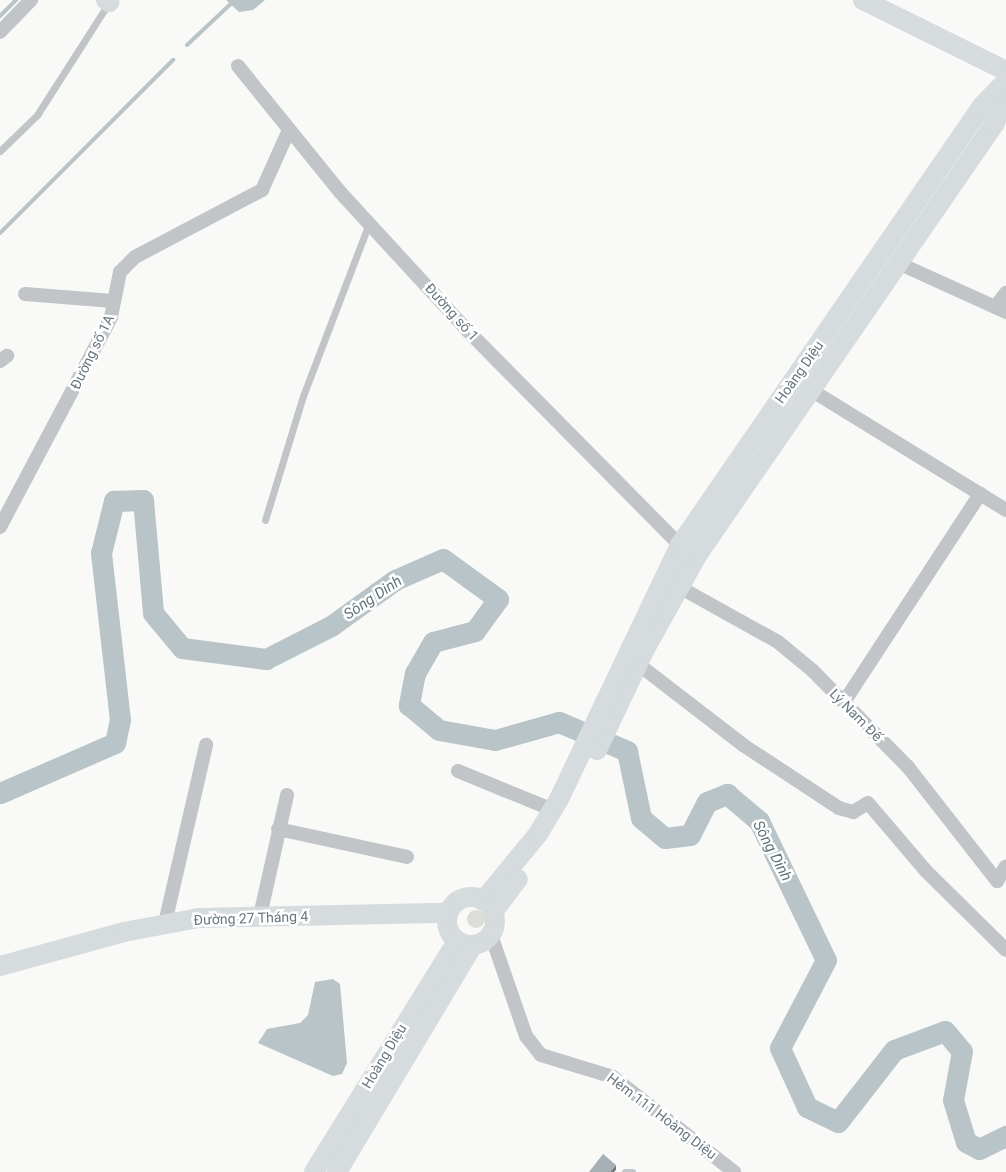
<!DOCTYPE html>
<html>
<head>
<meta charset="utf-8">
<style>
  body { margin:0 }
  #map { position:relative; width:1006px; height:1172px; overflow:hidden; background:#f9f9f7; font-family:Roboto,sans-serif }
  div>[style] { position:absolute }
  .green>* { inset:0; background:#daded7 }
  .round { border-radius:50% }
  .water>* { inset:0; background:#b8c4c7 }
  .stream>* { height:4px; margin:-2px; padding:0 2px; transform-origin:2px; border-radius:2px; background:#b8c4c7 }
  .river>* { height:21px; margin:-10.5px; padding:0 10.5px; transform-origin:10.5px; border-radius:10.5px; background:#b8c4c7 }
  .lane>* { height:7px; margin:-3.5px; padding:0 3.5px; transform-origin:3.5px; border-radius:3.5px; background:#c1c5c8 }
  .street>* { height:14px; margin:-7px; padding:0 7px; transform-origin:7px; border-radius:7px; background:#c1c5c8 }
  .secondary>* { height:20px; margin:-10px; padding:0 10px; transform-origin:10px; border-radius:10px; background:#d6dbdd }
  .secondary>.ring { margin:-10px; padding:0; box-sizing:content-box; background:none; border:20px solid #d6dbdd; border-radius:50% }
  .shaded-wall>* { inset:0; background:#747a7d }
  .building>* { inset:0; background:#a6afb3 }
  span { translate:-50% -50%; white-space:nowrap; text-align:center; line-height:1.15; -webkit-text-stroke:5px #fff; paint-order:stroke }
  .street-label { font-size:14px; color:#66777f }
  .water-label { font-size:15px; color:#617579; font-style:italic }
</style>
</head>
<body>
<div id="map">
  <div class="green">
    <i class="round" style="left:467px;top:910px;width:18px;height:18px"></i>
  </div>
  <div class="water">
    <i style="clip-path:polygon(226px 0,265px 0,253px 10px,239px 12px)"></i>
    <i style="clip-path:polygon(333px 979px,340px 984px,347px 1063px,342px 1074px,333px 1076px,258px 1043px,267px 1029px,300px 1023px,308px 1015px,315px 982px)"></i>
  </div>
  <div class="stream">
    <i style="left:0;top:16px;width:23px;rotate:-45deg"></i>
    <i style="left:187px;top:45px;width:66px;rotate:-43.2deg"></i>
    <i style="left:0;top:233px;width:245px;rotate:-45deg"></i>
  </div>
  <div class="river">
    <i style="left:0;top:793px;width:125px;rotate:-23.5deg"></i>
    <i style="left:115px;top:743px;width:24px;rotate:-78deg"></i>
    <i style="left:120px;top:720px;width:168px;rotate:-96.5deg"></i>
    <i style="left:101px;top:553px;width:54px;rotate:-76deg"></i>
    <i style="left:114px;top:501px;width:29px;rotate:-2deg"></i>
    <i style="left:143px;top:500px;width:113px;rotate:84.9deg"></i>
    <i style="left:153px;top:613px;width:45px;rotate:50.4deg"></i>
    <i style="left:182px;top:648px;width:85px;rotate:7.5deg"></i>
    <i style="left:266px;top:659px;width:73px;rotate:-26.9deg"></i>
    <i style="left:331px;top:626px;width:79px;rotate:-35.7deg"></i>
    <i style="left:395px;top:580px;width:52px;rotate:-23.6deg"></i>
    <i style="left:443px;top:559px;width:68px;rotate:36deg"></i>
    <i style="left:498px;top:599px;width:39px;rotate:126deg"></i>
    <i style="left:475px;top:631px;width:43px;rotate:165.3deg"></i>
    <i style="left:433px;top:642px;width:36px;rotate:120deg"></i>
    <i style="left:415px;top:673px;width:33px;rotate:101deg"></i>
    <i style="left:409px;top:705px;width:39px;rotate:40deg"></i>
    <i style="left:439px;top:730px;width:57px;rotate:10.1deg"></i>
    <i style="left:495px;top:740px;width:66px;rotate:-15.7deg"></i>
    <i style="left:559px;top:722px;width:74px;rotate:23.1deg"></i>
    <i style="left:627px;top:751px;width:68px;rotate:78.2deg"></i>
    <i style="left:641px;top:818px;width:31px;rotate:40deg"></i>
    <i style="left:665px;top:838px;width:25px;rotate:-7deg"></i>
    <i style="left:690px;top:835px;width:37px;rotate:-63deg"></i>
    <i style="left:707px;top:802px;width:22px;rotate:-22deg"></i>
    <i style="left:727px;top:794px;width:42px;rotate:40.2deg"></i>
    <i style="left:759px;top:821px;width:154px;rotate:64.3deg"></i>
    <i style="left:826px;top:960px;width:99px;rotate:117.6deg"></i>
    <i style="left:780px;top:1048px;width:65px;rotate:65.4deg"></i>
    <i style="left:807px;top:1107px;width:34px;rotate:26deg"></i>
    <i style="left:838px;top:1122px;width:91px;rotate:-52.1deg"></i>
    <i style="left:894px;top:1050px;width:54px;rotate:-20.4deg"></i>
    <i style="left:945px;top:1031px;width:26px;rotate:50deg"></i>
    <i style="left:962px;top:1051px;width:50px;rotate:100.4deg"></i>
    <i style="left:953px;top:1100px;width:44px;rotate:72.8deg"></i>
    <i style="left:966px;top:1142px;width:15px;rotate:28deg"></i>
    <i style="left:979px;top:1149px;width:30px;rotate:-26deg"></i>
  </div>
  <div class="lane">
    <i style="left:0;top:151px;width:52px;rotate:-44.2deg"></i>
    <i style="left:37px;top:115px;width:132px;rotate:-57.4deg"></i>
    <i style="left:265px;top:520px;width:130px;rotate:-73deg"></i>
    <i style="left:303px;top:396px;width:185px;rotate:-69.1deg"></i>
    <i style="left:625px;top:1172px;width:7px"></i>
  </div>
  <div class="street">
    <i style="left:0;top:32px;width:45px;rotate:-45.9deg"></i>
    <i style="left:238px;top:66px;width:162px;rotate:51deg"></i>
    <i style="left:340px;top:192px;width:188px;rotate:47.4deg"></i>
    <i style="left:467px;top:330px;width:303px;rotate:45.3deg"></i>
    <i style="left:898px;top:263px;width:119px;rotate:24.4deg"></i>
    <i style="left:25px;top:294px;width:88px;rotate:4.5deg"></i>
    <i style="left:995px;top:307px;width:18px;rotate:-52deg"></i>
    <i style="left:0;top:361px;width:9px;rotate:-36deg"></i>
    <i style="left:811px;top:390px;width:229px;rotate:31.6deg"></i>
    <i style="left:0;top:527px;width:238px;rotate:-62.1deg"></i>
    <i style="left:111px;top:317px;width:46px;rotate:-78.7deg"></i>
    <i style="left:120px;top:272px;width:21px;rotate:-45deg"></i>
    <i style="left:135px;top:257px;width:144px;rotate:-27.8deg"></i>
    <i style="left:262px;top:190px;width:66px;rotate:-65.8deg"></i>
    <i style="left:681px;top:588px;width:111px;rotate:29.1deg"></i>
    <i style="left:778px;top:642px;width:45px;rotate:39.6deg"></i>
    <i style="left:813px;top:671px;width:135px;rotate:45.3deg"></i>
    <i style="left:908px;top:767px;width:145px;rotate:52deg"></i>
    <i style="left:997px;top:881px;width:17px;rotate:-59deg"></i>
    <i style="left:638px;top:664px;width:133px;rotate:37.6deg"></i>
    <i style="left:743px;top:745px;width:115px;rotate:33.3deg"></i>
    <i style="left:839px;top:808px;width:15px;rotate:16deg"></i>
    <i style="left:853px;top:812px;width:17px;rotate:-31deg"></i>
    <i style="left:868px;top:803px;width:89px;rotate:49.5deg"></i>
    <i style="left:926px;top:871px;width:112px;rotate:44.6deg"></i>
    <i style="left:844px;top:702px;width:249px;rotate:-56.8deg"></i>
    <i style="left:458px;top:771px;width:103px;rotate:22.3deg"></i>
    <i style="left:278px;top:829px;width:132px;rotate:12.2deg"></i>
    <i style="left:260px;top:916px;width:124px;rotate:-77.4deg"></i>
    <i style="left:165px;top:923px;width:183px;rotate:-77deg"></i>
    <i style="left:491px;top:935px;width:107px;rotate:70.9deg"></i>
    <i style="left:526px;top:1036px;width:24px;rotate:52deg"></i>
    <i style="left:541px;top:1055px;width:75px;rotate:17deg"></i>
    <i style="left:613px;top:1077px;width:154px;rotate:38.1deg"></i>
  </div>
  <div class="secondary">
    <i style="left:106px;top:0;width:4px;rotate:34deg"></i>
    <i style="left:863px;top:0;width:160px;rotate:26.4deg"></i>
    <i style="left:597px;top:750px;width:114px;rotate:-64.6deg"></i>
    <i style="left:646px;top:647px;width:107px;rotate:-60.8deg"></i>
    <i style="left:698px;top:554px;width:523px;rotate:-55.43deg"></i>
    <i style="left:995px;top:123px;width:34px;rotate:-71deg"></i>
    <i class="ring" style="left:447px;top:897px;width:28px;height:28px"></i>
    <i style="left:483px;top:901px;width:87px;rotate:-50.6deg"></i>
    <i style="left:538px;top:834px;width:41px;rotate:-59deg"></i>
    <i style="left:559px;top:799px;width:281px;rotate:-64.5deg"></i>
    <i style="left:680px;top:545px;width:533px;rotate:-55.47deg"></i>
    <i style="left:982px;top:106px;width:35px;rotate:-46deg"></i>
    <i style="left:493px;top:912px;width:41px;rotate:-52.9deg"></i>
    <i style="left:0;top:966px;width:129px;rotate:-15.3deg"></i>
    <i style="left:124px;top:932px;width:76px;rotate:-10.6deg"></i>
    <i style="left:199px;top:918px;width:249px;rotate:-1.2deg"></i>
    <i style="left:314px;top:1172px;width:272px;rotate:-58.2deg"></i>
    <i style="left:337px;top:1172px;width:263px;rotate:-59.1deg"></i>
  </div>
  <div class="shaded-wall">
    <i style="clip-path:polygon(616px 1165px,616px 1170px,614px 1172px,610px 1172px)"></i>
  </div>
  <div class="building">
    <i style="clip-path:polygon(603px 1154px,616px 1165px,610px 1172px,589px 1172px)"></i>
  </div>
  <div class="street-label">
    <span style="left:452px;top:312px;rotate:48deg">Đường số 1</span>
    <span style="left:92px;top:352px;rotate:-64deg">Đường số 1A</span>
    <span style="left:799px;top:372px;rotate:-55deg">Hoàng Diệu</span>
    <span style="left:856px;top:715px;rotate:45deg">Lý Nam Đế</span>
    <span style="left:251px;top:918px;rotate:-2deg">Đường 27 Tháng 4</span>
    <span style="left:384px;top:1056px;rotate:-59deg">Hoàng Diệu</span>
    <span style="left:662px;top:1116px;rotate:37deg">Hẻm 111 Hoàng Diệu</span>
  </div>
  <div class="water-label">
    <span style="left:373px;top:598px;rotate:-34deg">Sông Dinh</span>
    <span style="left:772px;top:851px;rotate:62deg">Sông Dinh</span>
  </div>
</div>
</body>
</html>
